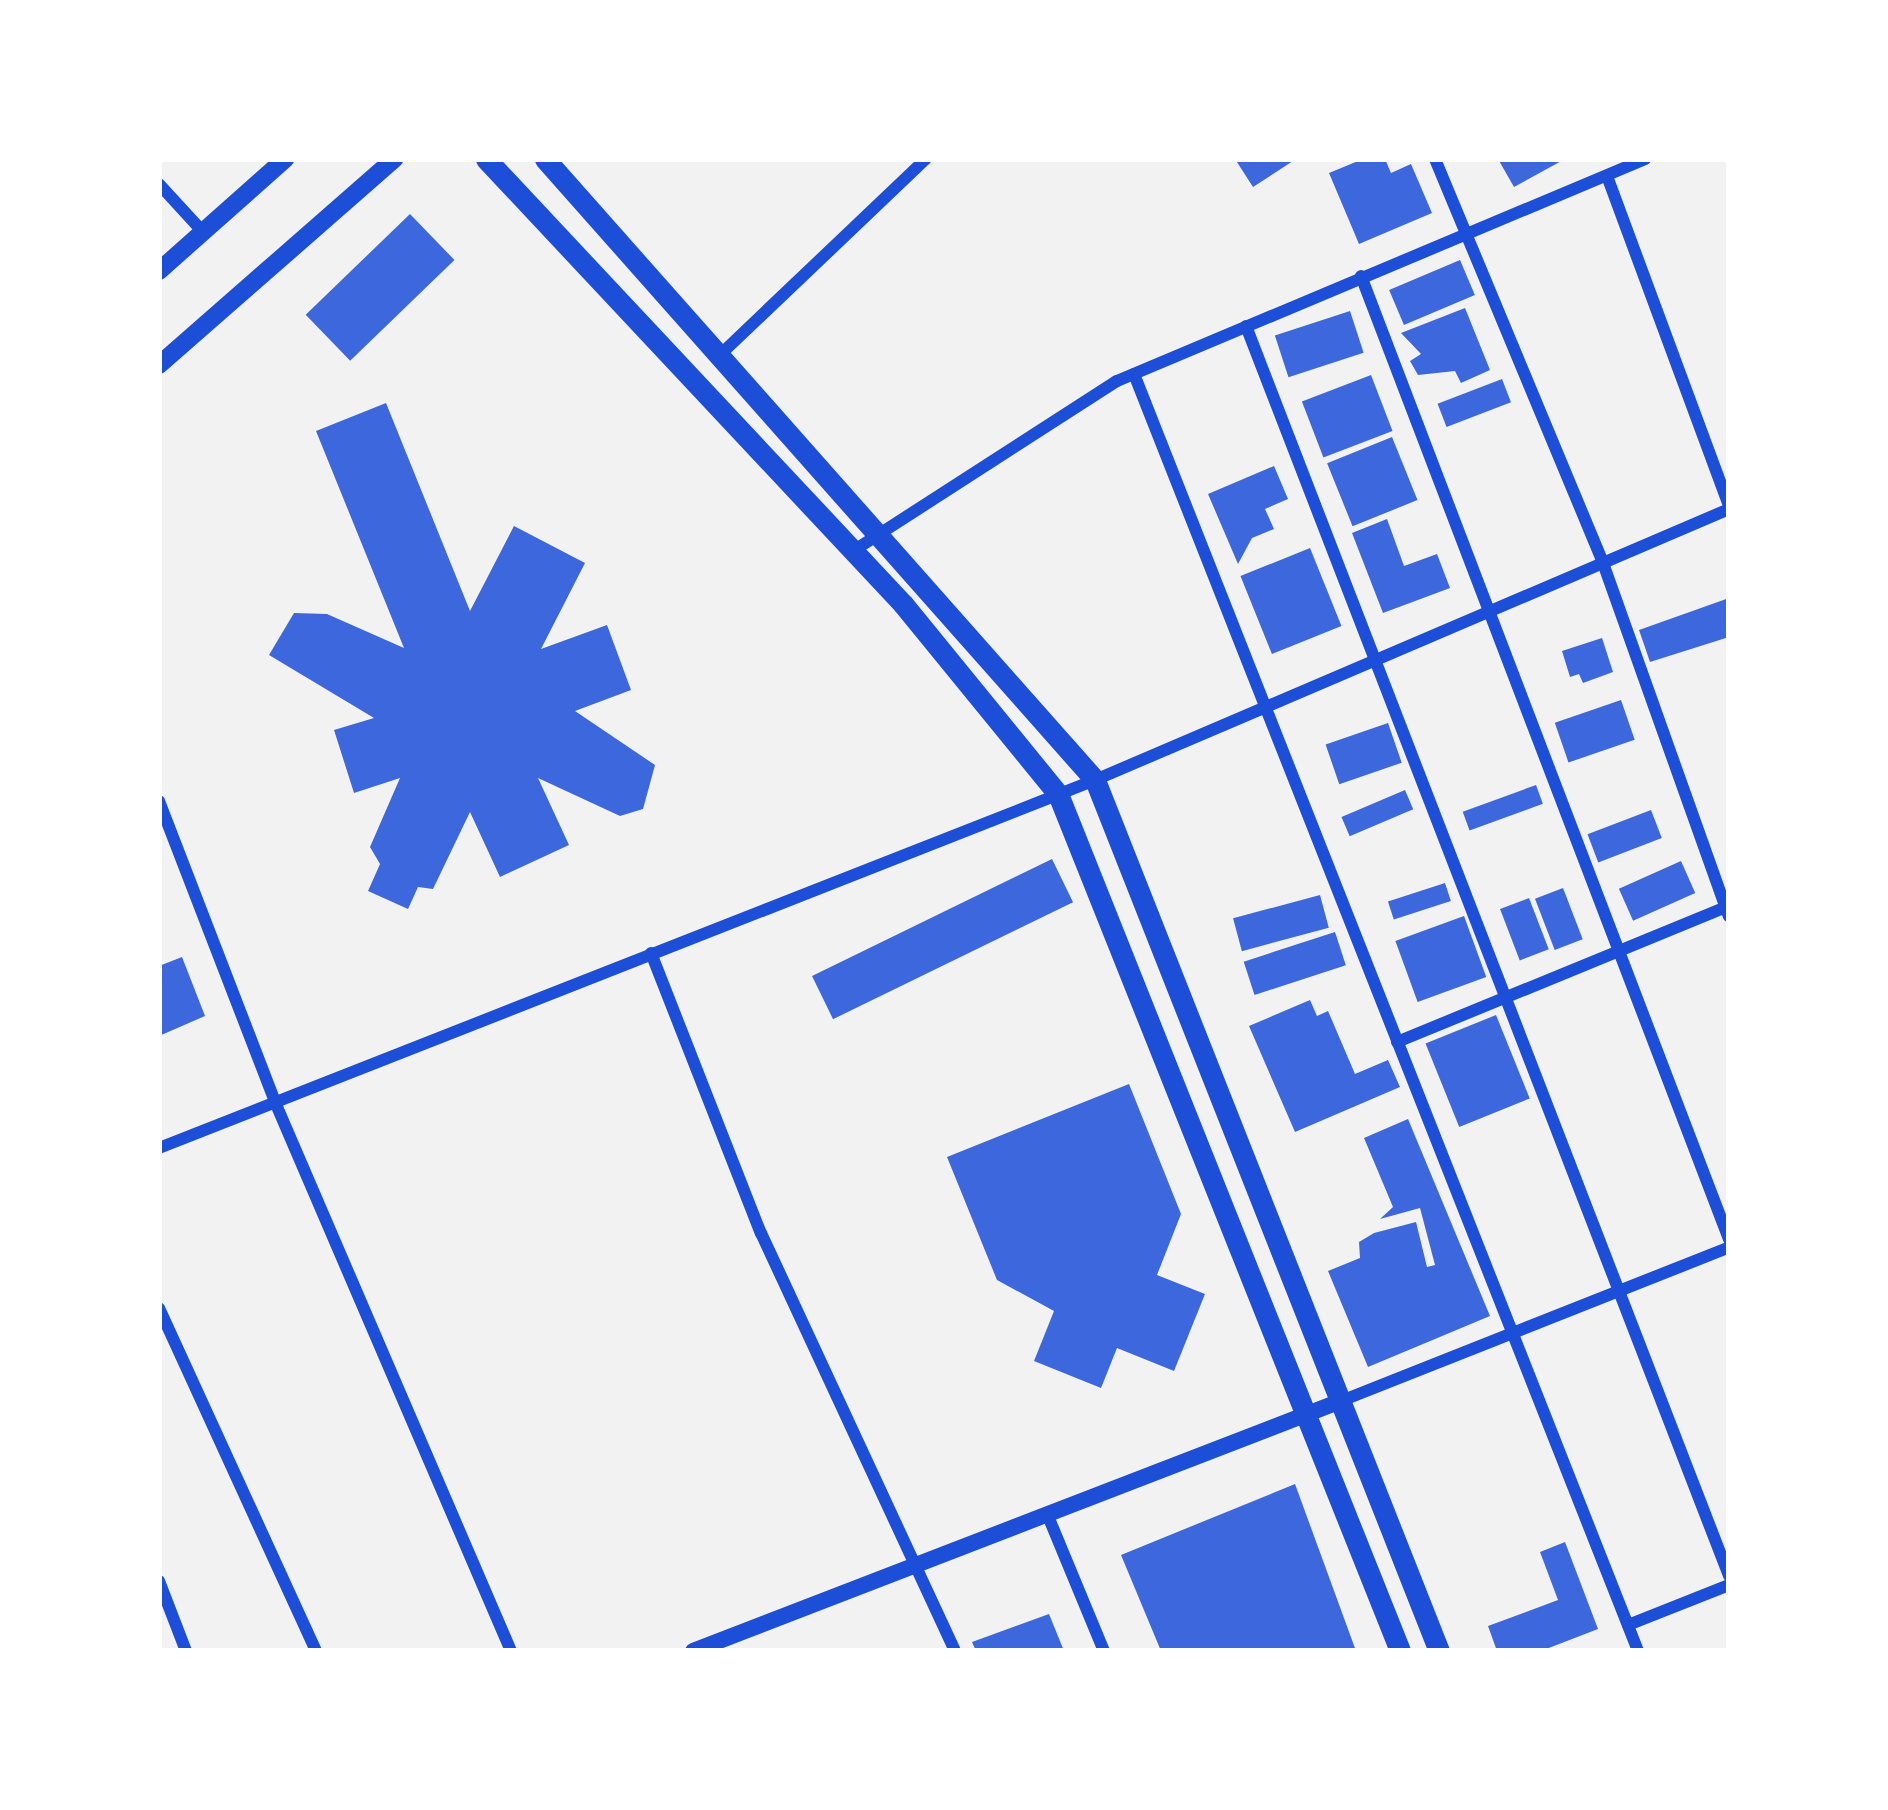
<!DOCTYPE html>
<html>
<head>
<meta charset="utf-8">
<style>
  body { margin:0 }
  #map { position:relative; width:1888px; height:1810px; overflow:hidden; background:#f2f2f2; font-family:Figtree,sans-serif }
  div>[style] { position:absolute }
  .building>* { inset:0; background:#3d67dc; transform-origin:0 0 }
  .minor>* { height:12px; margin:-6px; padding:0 6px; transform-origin:6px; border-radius:6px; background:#1d4ed8 }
  .tertiary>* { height:16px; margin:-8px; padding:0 8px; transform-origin:8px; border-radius:8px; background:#1d4ed8 }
  .secondary>* { height:18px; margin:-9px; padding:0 9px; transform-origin:9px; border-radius:9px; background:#1d4ed8 }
  .primary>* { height:21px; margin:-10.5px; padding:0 10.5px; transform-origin:10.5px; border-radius:10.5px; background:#1d4ed8 }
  span { translate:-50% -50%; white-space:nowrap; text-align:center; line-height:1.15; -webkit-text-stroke:12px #fff; paint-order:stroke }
  .frame { position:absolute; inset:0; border:162px solid #fff; pointer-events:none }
</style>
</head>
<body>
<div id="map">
  <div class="building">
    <i style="clip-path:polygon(1235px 159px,1296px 159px,1253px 187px)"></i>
    <i style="clip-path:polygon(1363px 159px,1385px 159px,1391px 173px,1411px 164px,1432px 213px,1359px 244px,1329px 173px)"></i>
    <i style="clip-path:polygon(1498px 159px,1565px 159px,1514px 187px)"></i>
    <i style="left:410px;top:214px;width:64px;height:145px;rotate:46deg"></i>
    <i style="left:1460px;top:260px;width:38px;height:77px;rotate:67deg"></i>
    <i style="clip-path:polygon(1465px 308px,1490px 370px,1461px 383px,1455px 371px,1418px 375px,1410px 361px,1421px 354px,1401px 333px)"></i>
    <i style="left:1350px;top:311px;width:44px;height:79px;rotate:72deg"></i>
    <i style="left:1371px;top:375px;width:60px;height:74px;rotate:69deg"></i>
    <i style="left:1502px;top:379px;width:25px;height:69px;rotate:69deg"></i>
    <i style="clip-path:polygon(386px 403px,470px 611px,514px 526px,585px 563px,541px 649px,607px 625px,631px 690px,575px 711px,655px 765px,643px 809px,620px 816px,538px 778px,569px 845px,500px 877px,470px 812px,433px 889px,418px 887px,408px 909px,368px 891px,380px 864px,370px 847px,400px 778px,354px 793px,334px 730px,374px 718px,269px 655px,294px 613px,327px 614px,404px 648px,316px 431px)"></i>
    <i style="left:1392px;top:437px;width:68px;height:70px;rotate:68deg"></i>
    <i style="clip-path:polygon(1274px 466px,1288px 499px,1265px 509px,1274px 529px,1252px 538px,1238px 564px,1208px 494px)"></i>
    <i style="clip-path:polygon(1387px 519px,1404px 566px,1437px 554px,1450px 588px,1383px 613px,1352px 533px)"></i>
    <i style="left:1310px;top:548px;width:84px;height:75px;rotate:68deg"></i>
    <i style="clip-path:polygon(1729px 598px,1729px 637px,1650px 662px,1639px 630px)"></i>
    <i style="clip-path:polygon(1602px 638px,1613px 672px,1583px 683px,1579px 674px,1570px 677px,1562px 651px)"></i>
    <i style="left:1621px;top:700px;width:42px;height:70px;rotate:71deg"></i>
    <i style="left:1388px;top:723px;width:42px;height:66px;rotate:71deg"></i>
    <i style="left:1536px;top:785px;width:20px;height:78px;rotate:70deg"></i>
    <i style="left:1405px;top:790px;width:21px;height:69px;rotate:67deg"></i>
    <i style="left:1651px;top:810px;width:30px;height:68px;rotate:69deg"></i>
    <i style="left:1052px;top:859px;width:48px;height:267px;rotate:64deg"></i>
    <i style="left:1681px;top:861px;width:35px;height:68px;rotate:66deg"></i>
    <i style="left:1445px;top:883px;width:19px;height:60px;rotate:72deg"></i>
    <i style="left:1563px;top:888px;width:55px;height:30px;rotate:69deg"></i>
    <i style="left:1320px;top:895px;width:34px;height:90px;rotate:75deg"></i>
    <i style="left:1529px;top:898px;width:55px;height:31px;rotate:69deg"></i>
    <i style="left:1464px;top:916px;width:65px;height:73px;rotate:70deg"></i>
    <i style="left:1335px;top:932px;width:35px;height:96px;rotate:72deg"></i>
    <i style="clip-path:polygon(182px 957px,205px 1016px,159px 1036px,159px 966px)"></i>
    <i style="clip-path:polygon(1310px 1000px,1317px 1016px,1328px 1011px,1355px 1074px,1388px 1060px,1400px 1087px,1295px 1132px,1249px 1026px)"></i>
    <i style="left:1496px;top:1015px;width:90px;height:76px;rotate:68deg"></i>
    <i style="clip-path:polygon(1129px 1084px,1181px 1214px,1157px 1275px,1205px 1294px,1174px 1371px,1117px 1348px,1101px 1388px,1034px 1361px,1054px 1311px,997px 1280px,947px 1157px)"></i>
    <i style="clip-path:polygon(1408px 1119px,1490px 1316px,1368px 1367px,1328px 1271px,1360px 1258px,1359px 1242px,1374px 1233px,1416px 1222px,1427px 1267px,1435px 1265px,1420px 1208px,1380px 1219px,1393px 1207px,1364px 1138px)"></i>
    <i style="clip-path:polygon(1295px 1484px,1356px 1651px,1161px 1651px,1121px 1555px)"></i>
    <i style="clip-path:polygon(1565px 1542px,1598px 1629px,1541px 1651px,1497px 1651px,1488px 1626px,1558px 1600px,1540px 1552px)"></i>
    <i style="clip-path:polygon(1049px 1614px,1064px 1651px,976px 1651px,972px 1642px)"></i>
  </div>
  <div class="minor">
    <i style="left:1435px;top:159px;width:438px;rotate:67.4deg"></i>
    <i style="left:1603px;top:563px;width:375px;rotate:70.4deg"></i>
    <i style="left:1607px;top:176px;width:351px;rotate:69.7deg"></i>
    <i style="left:159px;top:184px;width:65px;rotate:47.5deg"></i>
    <i style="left:1361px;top:276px;width:1031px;rotate:69.09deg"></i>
    <i style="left:1246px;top:326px;width:1340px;rotate:68.87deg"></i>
    <i style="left:722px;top:353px;width:282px;rotate:-43.6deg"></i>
    <i style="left:1134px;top:374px;width:1373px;rotate:68.46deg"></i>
    <i style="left:853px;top:551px;width:314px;rotate:-32.8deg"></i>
    <i style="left:1117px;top:381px;width:573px;rotate:-22.8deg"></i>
    <i style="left:159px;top:801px;width:323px;rotate:68.9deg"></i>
    <i style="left:275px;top:1102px;width:598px;rotate:66.74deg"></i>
    <i style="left:651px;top:953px;width:301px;rotate:68.6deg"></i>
    <i style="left:761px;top:1233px;width:461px;rotate:65.1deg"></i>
    <i style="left:1397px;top:1042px;width:359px;rotate:-22.3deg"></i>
    <i style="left:159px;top:1148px;width:1006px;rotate:-21.46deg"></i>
    <i style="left:1095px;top:780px;width:689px;rotate:-23.14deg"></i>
    <i style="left:159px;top:1308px;width:377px;rotate:65.4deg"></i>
    <i style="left:1341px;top:1401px;width:417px;rotate:-21.6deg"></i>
    <i style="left:1048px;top:1516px;width:146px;rotate:67.5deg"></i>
    <i style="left:159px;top:1581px;width:75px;rotate:68.9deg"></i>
    <i style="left:1628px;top:1625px;width:109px;rotate:-21.6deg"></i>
  </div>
  <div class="tertiary">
    <i style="left:693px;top:1651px;width:695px;rotate:-21.1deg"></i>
  </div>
  <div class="secondary">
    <i style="left:159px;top:271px;width:169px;rotate:-41.6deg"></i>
    <i style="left:159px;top:365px;width:313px;rotate:-41.2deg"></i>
  </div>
  <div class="primary">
    <i style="left:486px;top:159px;width:610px;rotate:46.86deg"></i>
    <i style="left:903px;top:604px;width:245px;rotate:50.8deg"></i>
    <i style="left:1058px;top:794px;width:923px;rotate:68.24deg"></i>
    <i style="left:545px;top:159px;width:830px;rotate:48.47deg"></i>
    <i style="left:1095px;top:780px;width:936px;rotate:68.45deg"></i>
  </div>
  <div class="frame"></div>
</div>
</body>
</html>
